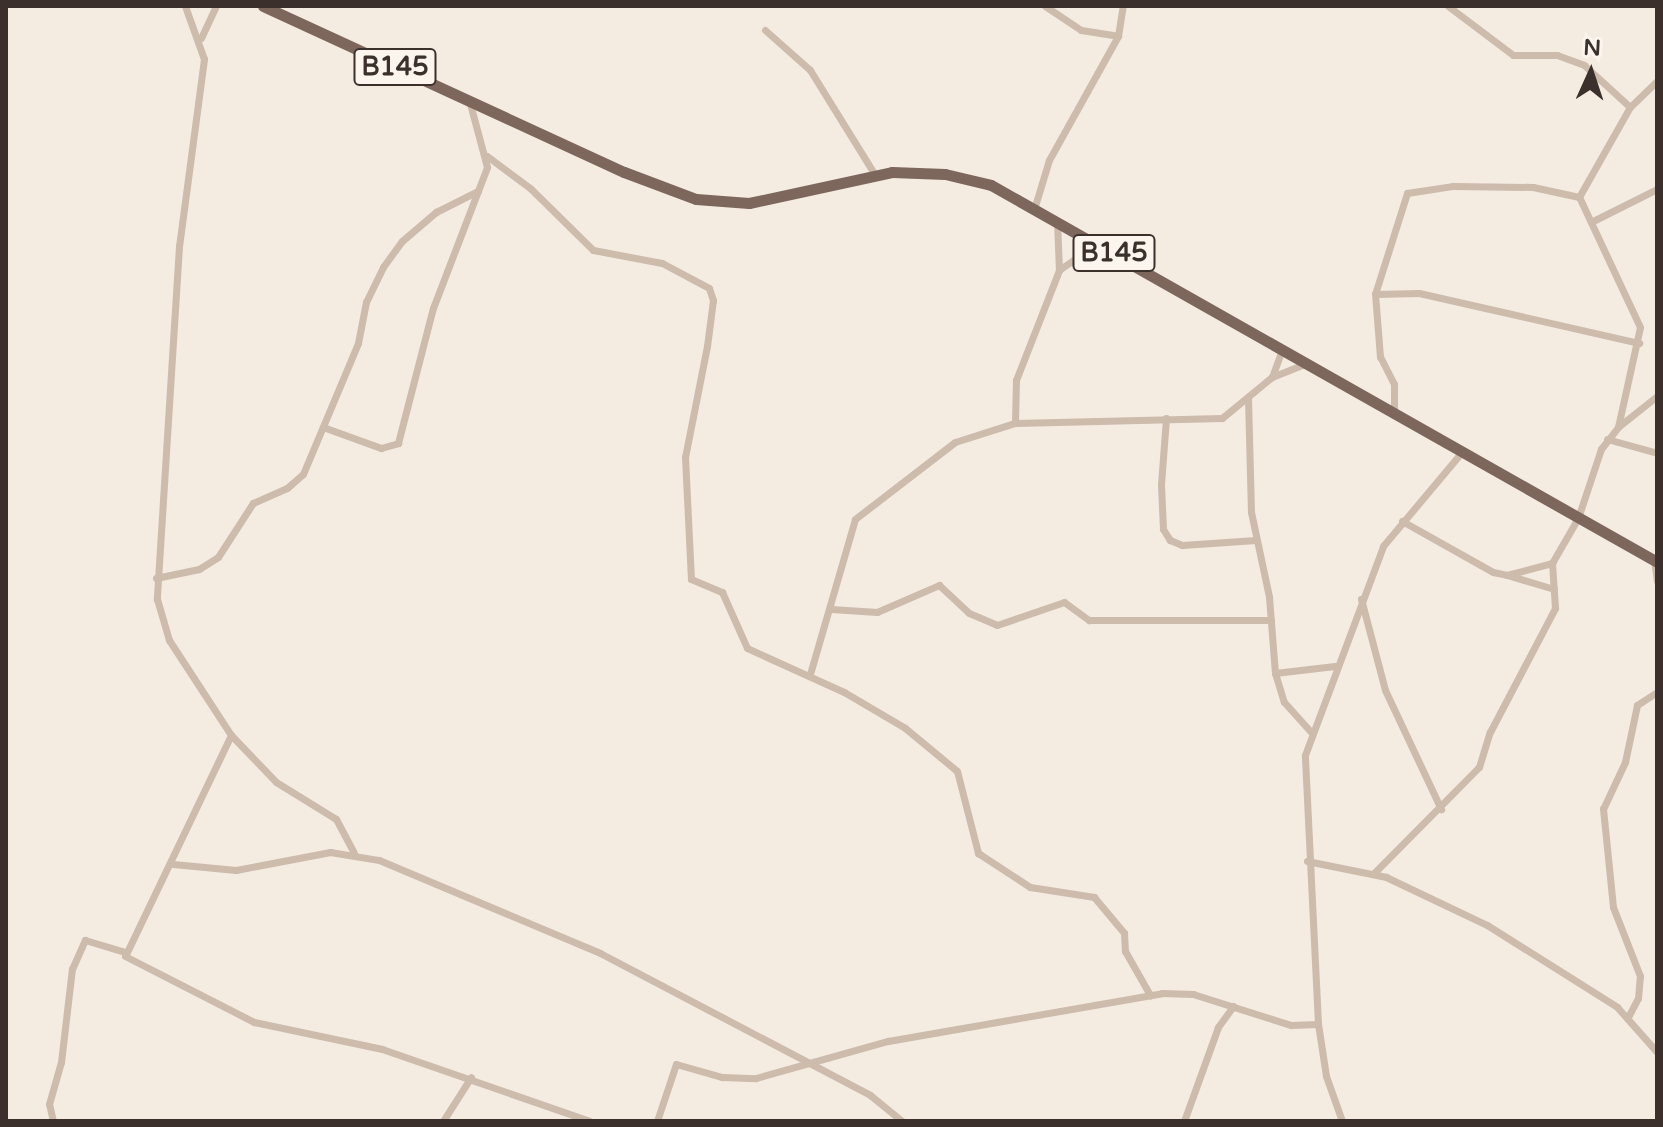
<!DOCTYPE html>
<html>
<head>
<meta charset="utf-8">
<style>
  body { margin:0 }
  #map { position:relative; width:1663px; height:1127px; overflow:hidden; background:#f4ebe1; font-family:"Varela Round",sans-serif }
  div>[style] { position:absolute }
  .street>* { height:7px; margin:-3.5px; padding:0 3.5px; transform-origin:3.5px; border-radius:3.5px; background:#cdbbac }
  .primary>* { height:11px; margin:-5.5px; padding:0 5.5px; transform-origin:5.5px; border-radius:5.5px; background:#7d675c }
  span { translate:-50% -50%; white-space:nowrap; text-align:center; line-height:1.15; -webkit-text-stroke:6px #fbf5ee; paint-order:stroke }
  .shield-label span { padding:2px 6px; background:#fbf5ee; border:2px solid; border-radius:6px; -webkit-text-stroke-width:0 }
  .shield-label { font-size:26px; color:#3b302b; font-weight:700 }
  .frame { position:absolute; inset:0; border:8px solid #3b302b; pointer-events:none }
  .north { position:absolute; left:1551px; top:32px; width:80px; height:80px; -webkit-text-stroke:6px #fbf5ee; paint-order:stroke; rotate:3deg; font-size:22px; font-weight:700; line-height:32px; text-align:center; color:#3b302b }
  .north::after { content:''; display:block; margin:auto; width:28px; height:36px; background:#3b302b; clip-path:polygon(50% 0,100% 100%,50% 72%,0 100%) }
</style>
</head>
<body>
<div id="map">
  <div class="street">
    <i style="left:185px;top:6px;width:56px;rotate:70.3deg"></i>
    <i style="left:204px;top:59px;width:189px;rotate:97.6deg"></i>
    <i style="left:179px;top:246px;width:354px;rotate:93.6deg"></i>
    <i style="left:157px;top:599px;width:43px;rotate:73.7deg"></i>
    <i style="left:169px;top:640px;width:113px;rotate:56.9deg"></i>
    <i style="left:231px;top:735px;width:245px;rotate:115.6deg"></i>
    <i style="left:125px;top:956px;width:145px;rotate:27.1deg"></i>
    <i style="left:254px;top:1022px;width:131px;rotate:11.9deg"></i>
    <i style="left:382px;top:1049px;width:220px;rotate:19.1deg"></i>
    <i style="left:1045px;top:6px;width:43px;rotate:33.7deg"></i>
    <i style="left:1081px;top:30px;width:37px;rotate:9deg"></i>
    <i style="left:1448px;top:6px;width:81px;rotate:37deg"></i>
    <i style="left:1513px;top:55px;width:44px"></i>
    <i style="left:1557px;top:55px;width:29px;rotate:20deg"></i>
    <i style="left:1584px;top:65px;width:62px;rotate:42.4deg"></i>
    <i style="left:765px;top:30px;width:60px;rotate:41.6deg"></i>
    <i style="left:810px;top:70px;width:123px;rotate:58.2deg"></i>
    <i style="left:201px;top:38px;width:35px;rotate:-65deg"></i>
    <i style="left:487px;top:156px;width:54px;rotate:36.7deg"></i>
    <i style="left:530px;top:188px;width:88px;rotate:44.5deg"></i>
    <i style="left:593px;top:250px;width:70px;rotate:10.7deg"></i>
    <i style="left:662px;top:263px;width:53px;rotate:28deg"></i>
    <i style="left:709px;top:288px;width:13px;rotate:72deg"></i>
    <i style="left:713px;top:300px;width:46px;rotate:97.4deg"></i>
    <i style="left:707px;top:346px;width:113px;rotate:101.2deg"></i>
    <i style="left:685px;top:457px;width:122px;rotate:87.2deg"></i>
    <i style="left:691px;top:579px;width:34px;rotate:23deg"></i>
    <i style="left:722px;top:592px;width:61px;rotate:65.9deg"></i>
    <i style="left:747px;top:648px;width:107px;rotate:24.4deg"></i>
    <i style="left:844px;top:692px;width:71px;rotate:30.5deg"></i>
    <i style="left:905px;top:728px;width:67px;rotate:39.6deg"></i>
    <i style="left:957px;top:771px;width:85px;rotate:75.6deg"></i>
    <i style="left:978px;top:853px;width:62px;rotate:33.2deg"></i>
    <i style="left:1030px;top:887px;width:65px;rotate:8.9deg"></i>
    <i style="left:1094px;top:897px;width:47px;rotate:50.2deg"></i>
    <i style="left:1124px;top:933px;width:18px;rotate:87deg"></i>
    <i style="left:1125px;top:951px;width:51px;rotate:60.4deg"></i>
    <i style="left:1035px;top:206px;width:48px;rotate:-73.1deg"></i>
    <i style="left:1049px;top:160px;width:142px;rotate:-60.9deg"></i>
    <i style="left:1118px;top:36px;width:30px;rotate:-81deg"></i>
    <i style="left:1057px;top:221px;width:49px;rotate:87.7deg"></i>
    <i style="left:1591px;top:222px;width:74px;rotate:-26.6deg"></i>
    <i style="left:1375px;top:294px;width:44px;rotate:-1.3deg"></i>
    <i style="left:1419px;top:293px;width:226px;rotate:12.8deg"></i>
    <i style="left:1272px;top:377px;width:29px;rotate:-70deg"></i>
    <i style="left:1248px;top:398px;width:114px;rotate:88.5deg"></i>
    <i style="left:1251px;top:512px;width:87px;rotate:78deg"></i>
    <i style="left:1269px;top:597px;width:76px;rotate:85.5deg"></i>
    <i style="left:1275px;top:673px;width:30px;rotate:73deg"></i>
    <i style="left:1284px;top:702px;width:40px;rotate:48deg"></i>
    <i style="left:1394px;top:415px;width:31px;rotate:-90deg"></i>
    <i style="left:1394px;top:384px;width:30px;rotate:-117deg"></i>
    <i style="left:1380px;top:357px;width:63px;rotate:-94.5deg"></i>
    <i style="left:1375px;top:294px;width:106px;rotate:-72.4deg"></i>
    <i style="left:1407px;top:193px;width:47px;rotate:-8.7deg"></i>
    <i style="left:1453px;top:186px;width:80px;rotate:0.7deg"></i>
    <i style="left:1533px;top:187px;width:47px;rotate:12.3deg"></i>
    <i style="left:1166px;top:418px;width:67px;rotate:94.3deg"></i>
    <i style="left:1161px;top:485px;width:44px;rotate:87.4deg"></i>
    <i style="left:1163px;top:529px;width:13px;rotate:58deg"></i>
    <i style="left:1170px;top:540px;width:13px;rotate:23deg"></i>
    <i style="left:1182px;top:545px;width:74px;rotate:-3.9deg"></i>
    <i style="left:1015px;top:423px;width:43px;rotate:-88.7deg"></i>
    <i style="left:1016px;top:380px;width:118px;rotate:-68.6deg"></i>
    <i style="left:1059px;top:270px;width:45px;rotate:-35.1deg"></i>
    <i style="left:323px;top:427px;width:62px;rotate:19.9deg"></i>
    <i style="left:381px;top:448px;width:18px;rotate:-16deg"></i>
    <i style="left:398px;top:443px;width:139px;rotate:-75.5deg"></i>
    <i style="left:433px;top:308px;width:151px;rotate:-69deg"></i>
    <i style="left:487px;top:167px;width:69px;rotate:-105deg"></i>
    <i style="left:1618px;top:427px;width:102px;rotate:-77.6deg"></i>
    <i style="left:1640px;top:327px;width:144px;rotate:-115.1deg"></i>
    <i style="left:1579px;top:197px;width:103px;rotate:-60.5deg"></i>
    <i style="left:1630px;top:107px;width:37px;rotate:-44deg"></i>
    <i style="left:1607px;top:439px;width:52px;rotate:15.6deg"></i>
    <i style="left:1402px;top:521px;width:104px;rotate:29.3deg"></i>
    <i style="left:1493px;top:572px;width:14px;rotate:12deg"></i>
    <i style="left:1507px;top:575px;width:47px;rotate:-14.9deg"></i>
    <i style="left:1654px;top:560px;width:21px;rotate:82deg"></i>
    <i style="left:1507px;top:575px;width:49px;rotate:16.6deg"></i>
    <i style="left:156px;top:578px;width:44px;rotate:-11.8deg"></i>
    <i style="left:199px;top:569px;width:22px;rotate:-32deg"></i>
    <i style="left:218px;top:557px;width:64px;rotate:-57.1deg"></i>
    <i style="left:253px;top:503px;width:37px;rotate:-24deg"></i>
    <i style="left:287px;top:488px;width:21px;rotate:-41deg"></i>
    <i style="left:303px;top:474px;width:142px;rotate:-67.2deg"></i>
    <i style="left:358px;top:343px;width:42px;rotate:-79deg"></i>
    <i style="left:366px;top:302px;width:39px;rotate:-64deg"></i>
    <i style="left:383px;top:267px;width:32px;rotate:-54deg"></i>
    <i style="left:402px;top:241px;width:45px;rotate:-40.5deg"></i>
    <i style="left:436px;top:212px;width:47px;rotate:-26.6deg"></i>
    <i style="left:1361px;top:599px;width:94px;rotate:75.2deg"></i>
    <i style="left:1385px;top:690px;width:132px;rotate:64.8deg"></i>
    <i style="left:831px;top:609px;width:46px;rotate:3.7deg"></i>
    <i style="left:877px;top:612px;width:68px;rotate:-23.5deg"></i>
    <i style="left:939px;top:585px;width:41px;rotate:43deg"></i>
    <i style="left:969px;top:613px;width:30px;rotate:23deg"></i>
    <i style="left:997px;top:625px;width:71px;rotate:-18.9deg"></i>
    <i style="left:1064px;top:602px;width:31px;rotate:36deg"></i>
    <i style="left:1089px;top:620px;width:182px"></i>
    <i style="left:1275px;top:673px;width:60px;rotate:-6.7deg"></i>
    <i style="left:810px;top:674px;width:161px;rotate:-73.8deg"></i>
    <i style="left:855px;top:519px;width:126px;rotate:-37.6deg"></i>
    <i style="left:955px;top:442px;width:63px;rotate:-17.6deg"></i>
    <i style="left:1015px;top:423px;width:207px;rotate:-1.4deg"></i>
    <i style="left:1222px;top:418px;width:65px;rotate:-39.4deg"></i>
    <i style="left:1272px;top:377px;width:35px;rotate:-22deg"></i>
    <i style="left:231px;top:735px;width:65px;rotate:46.2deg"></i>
    <i style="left:276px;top:782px;width:70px;rotate:31.7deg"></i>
    <i style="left:336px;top:819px;width:38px;rotate:62deg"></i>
    <i style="left:1307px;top:861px;width:81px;rotate:11.4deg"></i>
    <i style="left:1386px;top:877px;width:112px;rotate:25.4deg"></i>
    <i style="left:1487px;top:925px;width:154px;rotate:32.2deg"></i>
    <i style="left:1617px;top:1007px;width:60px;rotate:48.4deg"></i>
    <i style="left:173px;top:864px;width:63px;rotate:5.4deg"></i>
    <i style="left:236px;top:870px;width:96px;rotate:-10.8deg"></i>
    <i style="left:330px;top:852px;width:50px;rotate:9.3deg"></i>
    <i style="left:379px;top:860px;width:240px;rotate:22.8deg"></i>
    <i style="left:600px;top:953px;width:305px;rotate:27.7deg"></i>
    <i style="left:870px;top:1095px;width:41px;rotate:39.1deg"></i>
    <i style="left:1374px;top:873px;width:149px;rotate:-45.3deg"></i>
    <i style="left:1479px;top:767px;width:37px;rotate:-73deg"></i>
    <i style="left:1490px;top:732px;width:140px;rotate:-62.3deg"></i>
    <i style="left:1555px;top:608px;width:45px;rotate:-93.8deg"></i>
    <i style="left:1552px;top:563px;width:52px;rotate:-60deg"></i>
    <i style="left:1578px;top:518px;width:73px;rotate:-71.6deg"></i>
    <i style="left:1601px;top:449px;width:28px;rotate:-52deg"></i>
    <i style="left:1618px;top:427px;width:50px;rotate:-38.5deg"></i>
    <i style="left:1628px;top:1017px;width:21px;rotate:-62deg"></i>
    <i style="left:1638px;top:998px;width:22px;rotate:-85deg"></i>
    <i style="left:1640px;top:976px;width:74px;rotate:-111.4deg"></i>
    <i style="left:1613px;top:907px;width:99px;rotate:-95.8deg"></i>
    <i style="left:1603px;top:809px;width:52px;rotate:-64.9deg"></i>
    <i style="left:1625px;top:762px;width:58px;rotate:-78.1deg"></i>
    <i style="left:1637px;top:705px;width:24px;rotate:-33deg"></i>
    <i style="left:53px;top:1121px;width:17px;rotate:-103deg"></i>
    <i style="left:49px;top:1104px;width:44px;rotate:-74.1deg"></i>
    <i style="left:61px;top:1062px;width:94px;rotate:-83.3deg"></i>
    <i style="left:72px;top:969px;width:32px;rotate:-66deg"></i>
    <i style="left:85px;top:940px;width:42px;rotate:16.7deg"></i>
    <i style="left:443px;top:1121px;width:52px;rotate:-57.5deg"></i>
    <i style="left:657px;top:1121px;width:60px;rotate:-71.6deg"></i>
    <i style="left:676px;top:1064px;width:48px;rotate:15.8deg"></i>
    <i style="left:722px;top:1077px;width:34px;rotate:2deg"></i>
    <i style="left:756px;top:1078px;width:137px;rotate:-15.7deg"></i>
    <i style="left:888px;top:1041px;width:278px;rotate:-9.9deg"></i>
    <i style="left:1162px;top:993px;width:31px;rotate:2deg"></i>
    <i style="left:1193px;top:994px;width:103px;rotate:17.6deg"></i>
    <i style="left:1291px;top:1025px;width:27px;rotate:-2deg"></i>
    <i style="left:1184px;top:1121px;width:100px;rotate:-70.1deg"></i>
    <i style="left:1218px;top:1027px;width:26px;rotate:-54deg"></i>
    <i style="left:1342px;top:1121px;width:48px;rotate:-109.6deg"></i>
    <i style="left:1326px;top:1076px;width:53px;rotate:-98.7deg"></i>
    <i style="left:1318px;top:1024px;width:269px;rotate:-92.8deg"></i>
    <i style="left:1305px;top:755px;width:223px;rotate:-69.5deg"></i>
    <i style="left:1383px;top:546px;width:121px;rotate:-50deg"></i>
  </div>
  <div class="primary">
    <i style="left:263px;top:6px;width:397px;rotate:24.7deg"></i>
    <i style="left:624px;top:172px;width:77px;rotate:20.6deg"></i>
    <i style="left:696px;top:199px;width:53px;rotate:4.3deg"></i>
    <i style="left:749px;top:203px;width:146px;rotate:-12.2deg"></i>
    <i style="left:892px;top:172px;width:53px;rotate:2.2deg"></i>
    <i style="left:945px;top:174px;width:47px;rotate:13.4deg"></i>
    <i style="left:991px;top:185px;width:765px;rotate:29.51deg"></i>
  </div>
  <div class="shield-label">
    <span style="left:395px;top:67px">B145</span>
    <span style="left:1114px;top:253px">B145</span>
  </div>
  <div class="frame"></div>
  <div class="north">N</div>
</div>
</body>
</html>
